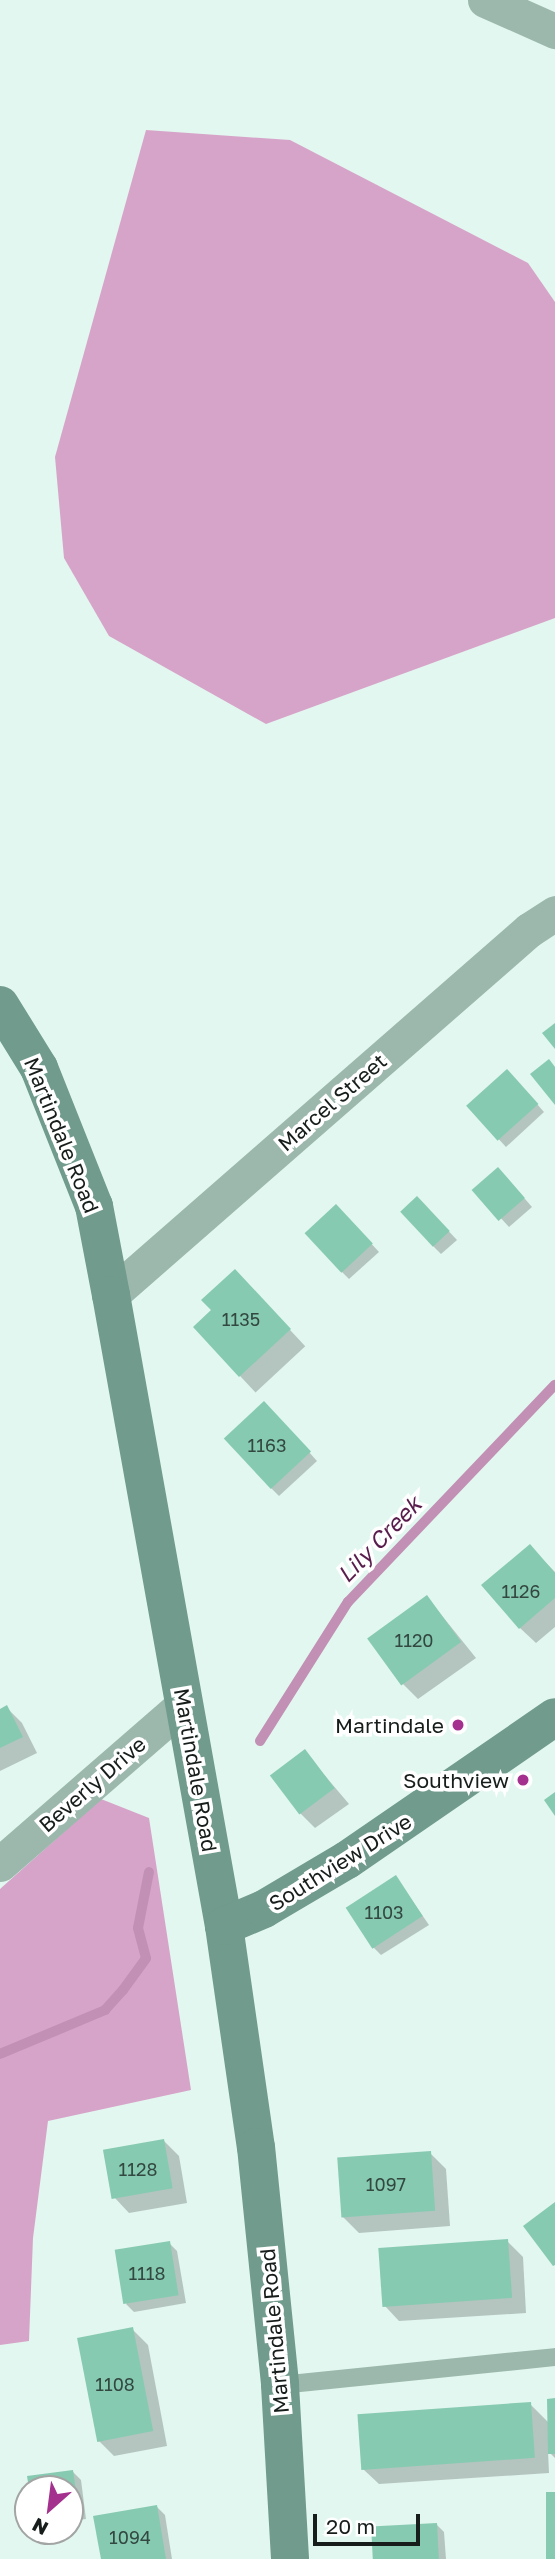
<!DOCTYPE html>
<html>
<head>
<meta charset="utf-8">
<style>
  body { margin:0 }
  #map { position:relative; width:555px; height:2559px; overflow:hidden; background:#e2f7ef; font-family:"Golos Text",sans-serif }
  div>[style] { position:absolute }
  .forest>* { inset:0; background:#d7a4c9 }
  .shadow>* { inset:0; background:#0003; transform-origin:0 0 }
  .stream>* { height:10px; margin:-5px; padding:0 5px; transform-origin:5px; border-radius:5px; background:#c190b4 }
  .building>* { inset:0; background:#87cab2; transform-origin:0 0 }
  .lane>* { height:18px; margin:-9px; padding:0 9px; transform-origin:9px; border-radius:9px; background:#9cb8ad }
  .street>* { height:35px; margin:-17.5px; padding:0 17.5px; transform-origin:17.5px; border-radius:17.5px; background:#9cb8ad }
  .secondary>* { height:38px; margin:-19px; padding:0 19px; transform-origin:19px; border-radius:19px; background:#719b8c }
  .dots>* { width:19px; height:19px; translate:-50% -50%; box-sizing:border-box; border:4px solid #fff; border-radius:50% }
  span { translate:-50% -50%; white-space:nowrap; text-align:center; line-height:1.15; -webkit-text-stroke:7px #fff; paint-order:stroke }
  .number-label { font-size:18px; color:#324841 }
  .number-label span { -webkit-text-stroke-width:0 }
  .street-label { font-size:21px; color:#161d1b }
  .poi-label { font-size:21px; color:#161d1b }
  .right { translate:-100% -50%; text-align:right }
  .water-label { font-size:23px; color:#581d4c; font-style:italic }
  .north { position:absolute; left:14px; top:2475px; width:70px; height:70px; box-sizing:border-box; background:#fff; border:2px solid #a2a5a4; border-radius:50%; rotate:208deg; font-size:19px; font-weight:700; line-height:28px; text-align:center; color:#161d1b }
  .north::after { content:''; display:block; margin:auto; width:24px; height:32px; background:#a3318d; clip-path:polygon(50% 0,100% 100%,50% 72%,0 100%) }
  .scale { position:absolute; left:313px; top:2514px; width:107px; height:32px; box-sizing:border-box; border:4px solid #161d1b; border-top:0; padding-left:9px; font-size:21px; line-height:24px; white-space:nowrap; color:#161d1b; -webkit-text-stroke:5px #fff; paint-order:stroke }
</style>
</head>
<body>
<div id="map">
  <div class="forest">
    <i style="clip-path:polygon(146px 130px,290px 140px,528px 263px,555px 302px,555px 618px,266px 724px,109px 636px,64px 558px,55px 457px)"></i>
    <i style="clip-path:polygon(101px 1799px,149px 1818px,191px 2090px,48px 2121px,33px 2238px,29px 2341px,0 2345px,0 1889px)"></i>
  </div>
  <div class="shadow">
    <i style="clip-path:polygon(515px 1079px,544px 1112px,506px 1147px,468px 1106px)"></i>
    <i style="clip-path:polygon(506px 1177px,532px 1207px,509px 1227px,475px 1190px)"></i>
    <i style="clip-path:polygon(425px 1206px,457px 1240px,441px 1254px,433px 1246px)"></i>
    <i style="clip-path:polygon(344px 1214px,379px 1252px,349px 1279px,341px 1271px)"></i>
    <i style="left:250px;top:1287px;width:81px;height:68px;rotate:47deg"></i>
    <i style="clip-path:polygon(272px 1411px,317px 1461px,279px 1496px,271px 1488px)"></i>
    <i style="clip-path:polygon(530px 1546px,555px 1572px,555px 1627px,536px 1643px,520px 1628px)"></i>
    <i style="clip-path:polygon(427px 1597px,476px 1658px,418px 1699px,403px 1684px)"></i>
    <i style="clip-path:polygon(7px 1708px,22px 1723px,37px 1753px,0 1771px,0 1711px)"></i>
    <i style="clip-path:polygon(304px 1751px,349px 1804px,315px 1828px,300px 1813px)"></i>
    <i style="clip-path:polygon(396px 1877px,429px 1925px,381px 1955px,373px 1947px)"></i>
    <i style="clip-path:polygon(164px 2141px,179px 2156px,187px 2203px,129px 2213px,114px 2197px)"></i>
    <i style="clip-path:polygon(430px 2153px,446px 2169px,450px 2226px,359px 2233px,343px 2217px)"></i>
    <i style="clip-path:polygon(507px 2241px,523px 2257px,526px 2313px,399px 2321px,384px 2305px)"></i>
    <i style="clip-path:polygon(169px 2243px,177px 2251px,186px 2303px,134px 2312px,126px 2304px)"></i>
    <i style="clip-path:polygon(132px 2329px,148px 2345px,167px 2446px,114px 2456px,99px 2441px)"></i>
    <i style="clip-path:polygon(555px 2400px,555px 2458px,548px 2451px,549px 2473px,379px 2484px,363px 2469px,530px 2404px,549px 2423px)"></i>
    <i style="clip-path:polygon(73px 2472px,81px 2480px,86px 2519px,70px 2521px,70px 2489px,31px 2489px)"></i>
    <i style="clip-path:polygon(157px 2507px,165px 2515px,172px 2559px,103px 2559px)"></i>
    <i style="clip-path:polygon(436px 2524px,444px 2532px,446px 2559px,375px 2559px)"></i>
  </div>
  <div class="stream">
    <i style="left:260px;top:1741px;width:165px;rotate:-57.7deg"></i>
    <i style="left:348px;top:1602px;width:300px;rotate:-46.4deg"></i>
    <i style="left:0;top:2054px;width:114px;rotate:-22.7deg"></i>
    <i style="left:105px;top:2010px;width:27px;rotate:-48deg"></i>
    <i style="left:123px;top:1990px;width:39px;rotate:-54deg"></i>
    <i style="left:146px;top:1958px;width:31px;rotate:-105deg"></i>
    <i style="left:138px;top:1928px;width:57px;rotate:-78.9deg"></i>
  </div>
  <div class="building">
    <i style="clip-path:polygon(555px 1023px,555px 1049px,542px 1033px)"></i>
    <i style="clip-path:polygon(549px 1059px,555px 1067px,555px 1105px,530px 1074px)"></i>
    <i style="left:507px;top:1069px;width:47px;height:55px;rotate:48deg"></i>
    <i style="left:498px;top:1167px;width:41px;height:35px;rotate:49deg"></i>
    <i style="left:417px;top:1196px;width:48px;height:23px;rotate:47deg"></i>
    <i style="left:336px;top:1204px;width:54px;height:43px;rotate:47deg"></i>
    <i style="clip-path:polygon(235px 1269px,291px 1329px,239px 1377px,193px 1327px,211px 1310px,201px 1300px)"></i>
    <i style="left:264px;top:1401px;width:69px;height:55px;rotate:47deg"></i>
    <i style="clip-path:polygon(530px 1544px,555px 1573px,555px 1598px,519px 1629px,481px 1585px)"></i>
    <i style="left:427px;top:1595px;width:58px;height:74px;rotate:54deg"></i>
    <i style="clip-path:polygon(7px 1705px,23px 1737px,0 1748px,0 1709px)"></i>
    <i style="left:305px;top:1749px;width:49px;height:44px;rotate:53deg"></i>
    <i style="clip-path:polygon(555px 1792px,555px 1816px,544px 1800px)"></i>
    <i style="left:396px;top:1875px;width:49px;height:60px;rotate:57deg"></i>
    <i style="left:164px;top:2139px;width:50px;height:62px;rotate:80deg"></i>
    <i style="left:431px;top:2151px;width:60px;height:94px;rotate:86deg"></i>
    <i style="clip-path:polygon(555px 2202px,555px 2265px,553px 2266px,523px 2226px)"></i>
    <i style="left:508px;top:2239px;width:59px;height:130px;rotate:86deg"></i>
    <i style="left:170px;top:2241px;width:55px;height:56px;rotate:81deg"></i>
    <i style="left:133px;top:2327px;width:106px;height:57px;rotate:79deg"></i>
    <i style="clip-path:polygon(555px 2398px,555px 2454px,548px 2454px,547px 2399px)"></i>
    <i style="left:531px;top:2402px;width:56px;height:174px;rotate:86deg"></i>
    <i style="clip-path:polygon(73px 2470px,79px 2512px,70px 2513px,70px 2489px,29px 2489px,27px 2476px)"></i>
    <i style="left:546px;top:2492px;width:9px;height:67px"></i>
    <i style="clip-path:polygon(157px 2505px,166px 2559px,101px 2559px,93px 2516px)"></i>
    <i style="left:437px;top:2523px;width:36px;height:66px;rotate:87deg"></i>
  </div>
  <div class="lane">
    <i style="left:280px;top:2385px;width:276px;rotate:-5.8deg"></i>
  </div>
  <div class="street">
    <i style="left:485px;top:0;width:77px;rotate:23.9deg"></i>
    <i style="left:111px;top:1295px;width:555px;rotate:-41.13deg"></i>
    <i style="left:529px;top:930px;width:31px;rotate:-33deg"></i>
    <i style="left:0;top:1864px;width:244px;rotate:-41deg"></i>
  </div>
  <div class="secondary">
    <i style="left:0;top:1005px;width:74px;rotate:58.2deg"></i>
    <i style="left:39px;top:1068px;width:149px;rotate:68.3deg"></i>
    <i style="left:94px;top:1206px;width:91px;rotate:79.2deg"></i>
    <i style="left:111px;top:1295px;width:641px;rotate:79.85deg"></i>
    <i style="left:224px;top:1926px;width:223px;rotate:81.8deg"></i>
    <i style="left:256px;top:2147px;width:239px;rotate:84.2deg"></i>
    <i style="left:280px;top:2385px;width:174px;rotate:86.7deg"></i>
    <i style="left:224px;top:1926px;width:43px;rotate:-23deg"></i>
    <i style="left:264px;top:1909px;width:96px;rotate:-30.6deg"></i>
    <i style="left:347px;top:1860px;width:252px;rotate:-34.5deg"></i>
  </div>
  <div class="dots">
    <i style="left:458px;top:1725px;background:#a3318d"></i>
    <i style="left:523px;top:1780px;background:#a3318d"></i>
  </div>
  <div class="number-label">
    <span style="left:241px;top:1319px">1135</span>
    <span style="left:267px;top:1445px">1163</span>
    <span style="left:521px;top:1591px">1126</span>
    <span style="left:414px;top:1640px">1120</span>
    <span style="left:384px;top:1912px">1103</span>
    <span style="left:138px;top:2169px">1128</span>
    <span style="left:386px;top:2184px">1097</span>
    <span style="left:147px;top:2273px">1118</span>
    <span style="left:115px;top:2384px">1108</span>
    <span style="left:130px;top:2537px">1094</span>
  </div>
  <div class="street-label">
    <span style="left:332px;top:1102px;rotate:-41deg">Marcel Street</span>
    <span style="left:62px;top:1135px;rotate:68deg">Martindale Road</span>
    <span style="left:196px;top:1770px;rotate:80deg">Martindale Road</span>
    <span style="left:92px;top:1784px;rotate:-41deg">Beverly Drive</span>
    <span style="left:340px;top:1862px;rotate:-32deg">Southview Drive</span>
    <span style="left:274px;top:2331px;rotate:-95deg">Martindale Road</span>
  </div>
  <div class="poi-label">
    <span class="right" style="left:444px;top:1725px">Martindale</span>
    <span class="right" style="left:509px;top:1780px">Southview</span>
  </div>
  <div class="water-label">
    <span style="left:379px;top:1539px;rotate:-46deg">Lily Creek</span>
  </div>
  <div class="north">N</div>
  <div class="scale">20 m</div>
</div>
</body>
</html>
